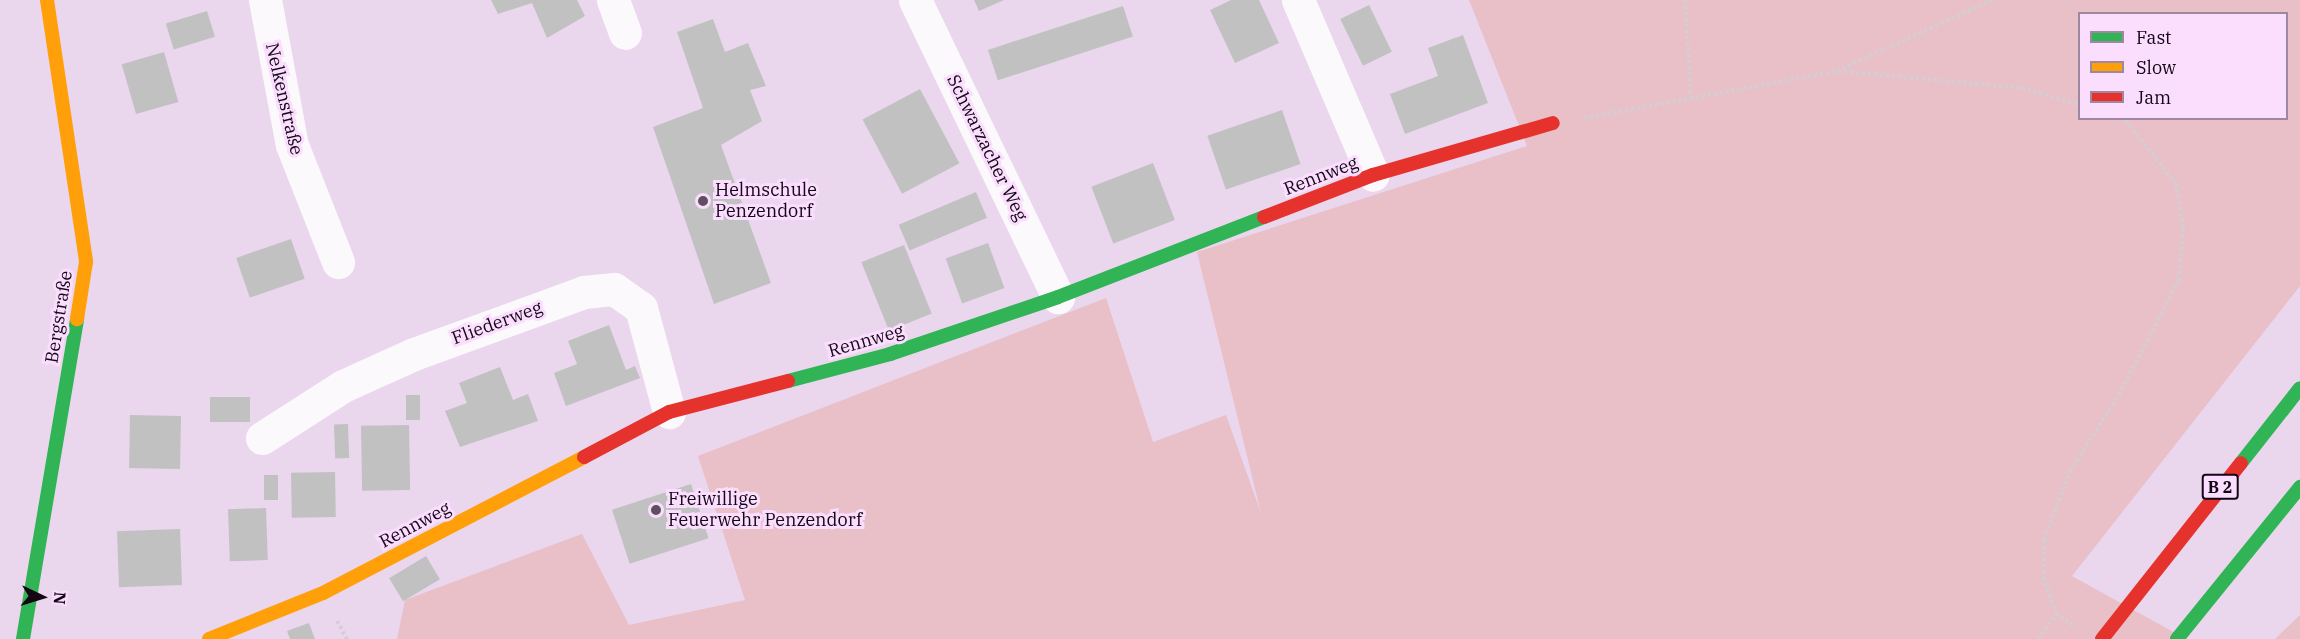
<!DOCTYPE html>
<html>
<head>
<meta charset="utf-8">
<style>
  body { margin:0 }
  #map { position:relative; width:2300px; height:639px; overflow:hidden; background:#ead6ed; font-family:"IBM Plex Serif",serif }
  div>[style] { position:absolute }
  .green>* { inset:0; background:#e9bfc8 }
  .building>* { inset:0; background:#c1c1c2; transform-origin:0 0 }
  .path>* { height:4px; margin-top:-2px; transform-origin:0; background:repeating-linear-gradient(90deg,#d3ced4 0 3px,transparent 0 6px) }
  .street>* { height:33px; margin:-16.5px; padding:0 16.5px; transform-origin:16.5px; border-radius:16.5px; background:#fcf9fc }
  .fast>* { height:14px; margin:-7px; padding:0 7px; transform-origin:7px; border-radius:7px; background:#30b455 }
  .slow>* { height:14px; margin:-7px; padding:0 7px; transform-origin:7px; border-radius:7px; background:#ff9f0a }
  .jam>* { height:14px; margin:-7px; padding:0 7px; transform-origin:7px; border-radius:7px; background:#e5322d }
  .dots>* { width:16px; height:16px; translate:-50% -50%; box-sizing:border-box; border:3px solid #fbddfe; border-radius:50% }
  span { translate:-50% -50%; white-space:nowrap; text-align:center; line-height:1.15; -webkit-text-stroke:6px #fbddfe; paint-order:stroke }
  .shield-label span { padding:2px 4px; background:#fbddfe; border:2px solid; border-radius:4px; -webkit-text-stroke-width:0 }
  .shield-label { font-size:16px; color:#130715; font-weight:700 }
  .street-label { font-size:18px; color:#130715 }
  .poi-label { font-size:18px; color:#130715 }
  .left { translate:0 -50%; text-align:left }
  .legend { position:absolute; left:2078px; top:12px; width:210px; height:108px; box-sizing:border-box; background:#fbddfe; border:2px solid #9e87a1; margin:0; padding:8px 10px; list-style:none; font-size:18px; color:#130715 }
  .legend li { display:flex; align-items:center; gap:12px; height:30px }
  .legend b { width:30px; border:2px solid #9e87a1 }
  .north { position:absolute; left:12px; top:567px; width:60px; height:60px; -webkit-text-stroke:4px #fbddfe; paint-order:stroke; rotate:94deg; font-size:16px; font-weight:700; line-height:24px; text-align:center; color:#130715 }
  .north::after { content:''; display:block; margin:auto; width:21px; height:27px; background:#130715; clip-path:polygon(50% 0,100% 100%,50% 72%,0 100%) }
</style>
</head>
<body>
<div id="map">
  <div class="green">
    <i style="clip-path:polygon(evenodd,1469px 0,2300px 0,2300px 286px,2072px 576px,2186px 639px,397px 639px,405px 600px,582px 534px,629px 625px,745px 600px,698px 456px,1106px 298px,1153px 442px,1226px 415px,1261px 513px,1197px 252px,1527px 146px,1469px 0,2080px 14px,2286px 14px,2286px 118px,2080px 118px,2080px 14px)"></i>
    <i style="clip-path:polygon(2300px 615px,2300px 639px,2275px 639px)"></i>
  </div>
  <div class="building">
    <i style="clip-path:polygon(491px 0,577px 0,585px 16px,547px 38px,532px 3px,498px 14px)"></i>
    <i style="clip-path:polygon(974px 0,1004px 0,979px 11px)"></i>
    <i style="clip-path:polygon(1231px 0,1259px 0,1279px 43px,1235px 63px,1210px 10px)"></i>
    <i style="left:1369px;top:5px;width:52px;height:32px;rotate:64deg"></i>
    <i style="left:1123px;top:6px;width:32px;height:142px;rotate:72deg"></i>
    <i style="left:207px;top:11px;width:27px;height:43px;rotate:73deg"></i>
    <i style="clip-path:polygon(713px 19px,725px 52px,748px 43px,766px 86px,750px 90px,762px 121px,721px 145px,771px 283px,714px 304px,653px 127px,703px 108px,677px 32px)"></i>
    <i style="clip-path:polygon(1463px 35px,1488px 103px,1405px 134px,1390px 94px,1438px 76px,1428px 48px)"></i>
    <i style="left:164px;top:52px;width:52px;height:44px;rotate:74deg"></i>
    <i style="left:920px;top:89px;width:84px;height:65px;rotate:62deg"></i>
    <i style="left:1282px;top:110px;width:57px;height:79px;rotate:71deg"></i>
    <i style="left:1153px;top:163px;width:61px;height:66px;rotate:69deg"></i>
    <i style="left:976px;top:192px;width:28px;height:84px;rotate:67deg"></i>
    <i style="left:291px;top:239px;width:42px;height:58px;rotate:71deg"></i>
    <i style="left:988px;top:243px;width:48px;height:45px;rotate:70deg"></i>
    <i style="left:904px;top:245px;width:74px;height:46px;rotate:68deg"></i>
    <i style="clip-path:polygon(609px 325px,626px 370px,635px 366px,640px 378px,566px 406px,554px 373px,577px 364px,568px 341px)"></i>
    <i style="clip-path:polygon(500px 367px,513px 400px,528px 394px,538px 421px,460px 447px,445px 411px,467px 403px,459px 383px)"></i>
    <i style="left:406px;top:395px;width:14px;height:25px"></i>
    <i style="left:210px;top:397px;width:40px;height:25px"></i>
    <i style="left:130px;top:415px;width:51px;height:53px;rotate:1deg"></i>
    <i style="left:348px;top:424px;width:34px;height:14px;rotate:88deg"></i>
    <i style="left:409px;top:425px;width:65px;height:48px;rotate:89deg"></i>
    <i style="left:335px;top:472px;width:45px;height:44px;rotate:89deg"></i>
    <i style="left:264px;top:475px;width:14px;height:25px"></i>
    <i style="left:691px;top:484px;width:57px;height:83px;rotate:72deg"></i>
    <i style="left:266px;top:508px;width:52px;height:38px;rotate:88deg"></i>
    <i style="left:180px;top:529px;width:56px;height:63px;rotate:88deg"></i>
    <i style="left:426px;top:556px;width:27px;height:43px;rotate:59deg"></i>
    <i style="clip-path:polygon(309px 623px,315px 639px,290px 639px,287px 631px)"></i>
  </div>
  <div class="path">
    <i style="left:1685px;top:0;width:98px;rotate:86.5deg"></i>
    <i style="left:1838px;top:71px;width:185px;rotate:5.3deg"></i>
    <i style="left:2022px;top:88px;width:60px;rotate:16.3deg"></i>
    <i style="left:1584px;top:118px;width:257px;rotate:-10.5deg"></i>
    <i style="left:1837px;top:71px;width:170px;rotate:-24.6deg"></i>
    <i style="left:337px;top:621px;width:21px;rotate:61deg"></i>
    <i style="left:2073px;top:625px;width:20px;rotate:-147deg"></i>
    <i style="left:2056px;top:614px;width:37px;rotate:-109deg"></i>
    <i style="left:2044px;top:579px;width:39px;rotate:-90deg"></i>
    <i style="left:2044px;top:540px;width:74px;rotate:-69.4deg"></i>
    <i style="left:2070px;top:471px;width:90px;rotate:-57.2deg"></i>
    <i style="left:2119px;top:395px;width:130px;rotate:-62.4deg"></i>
    <i style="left:2179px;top:280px;width:52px;rotate:-85.6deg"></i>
    <i style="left:2183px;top:228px;width:45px;rotate:-99deg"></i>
    <i style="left:2176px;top:184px;width:84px;rotate:-128.2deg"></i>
    <i style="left:2038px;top:639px;width:31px;rotate:-54deg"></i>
  </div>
  <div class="street">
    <i style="left:265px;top:0;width:147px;rotate:79.5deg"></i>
    <i style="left:292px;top:145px;width:126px;rotate:68.5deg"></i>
    <i style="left:613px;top:0;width:35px;rotate:70deg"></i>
    <i style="left:915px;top:0;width:330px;rotate:64.3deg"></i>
    <i style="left:1298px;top:0;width:190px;rotate:66.8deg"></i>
    <i style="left:262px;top:438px;width:96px;rotate:-32.7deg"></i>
    <i style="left:343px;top:386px;width:78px;rotate:-24.3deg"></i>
    <i style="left:414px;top:354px;width:181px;rotate:-20deg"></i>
    <i style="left:584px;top:292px;width:30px;rotate:-6deg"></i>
    <i style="left:614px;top:289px;width:33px;rotate:35deg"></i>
    <i style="left:641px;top:308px;width:108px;rotate:74.9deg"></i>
  </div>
  <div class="fast">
    <i style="left:788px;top:381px;width:106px;rotate:-14.8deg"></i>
    <i style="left:890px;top:354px;width:177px;rotate:-18.7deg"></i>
    <i style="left:1058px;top:297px;width:221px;rotate:-21.2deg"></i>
    <i style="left:2241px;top:463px;width:95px;rotate:-51.8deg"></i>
    <i style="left:23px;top:639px;width:325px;rotate:-80.4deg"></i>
    <i style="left:2177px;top:639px;width:196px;rotate:-51deg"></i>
  </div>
  <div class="slow">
    <i style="left:47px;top:0;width:265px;rotate:81.5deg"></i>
    <i style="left:86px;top:262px;width:58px;rotate:99deg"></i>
    <i style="left:209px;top:639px;width:123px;rotate:-22deg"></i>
    <i style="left:323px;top:593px;width:294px;rotate:-27.5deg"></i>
  </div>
  <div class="jam">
    <i style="left:1264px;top:217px;width:117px;rotate:-21.1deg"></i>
    <i style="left:1373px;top:175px;width:187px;rotate:-16.1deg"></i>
    <i style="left:584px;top:457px;width:96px;rotate:-27.9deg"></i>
    <i style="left:669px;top:412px;width:123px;rotate:-14.6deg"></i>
    <i style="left:2102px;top:639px;width:224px;rotate:-51.7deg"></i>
  </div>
  <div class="dots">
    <i style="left:703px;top:201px;background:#5e4f61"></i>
    <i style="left:656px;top:510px;background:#5e4f61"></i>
  </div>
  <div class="shield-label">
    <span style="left:2220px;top:487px">B 2</span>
  </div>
  <div class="street-label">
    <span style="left:284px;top:99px;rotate:77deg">Nelkenstraße</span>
    <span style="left:987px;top:148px;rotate:64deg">Schwarzacher Weg</span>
    <span style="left:1321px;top:176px;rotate:-21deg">Rennweg</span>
    <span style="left:59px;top:317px;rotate:-81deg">Bergstraße</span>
    <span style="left:497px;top:323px;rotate:-20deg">Fliederweg</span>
    <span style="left:866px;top:341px;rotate:-16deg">Rennweg</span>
    <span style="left:415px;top:525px;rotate:-28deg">Rennweg</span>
  </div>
  <div class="poi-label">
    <span class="left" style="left:715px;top:201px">Helmschule<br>Penzendorf</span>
    <span class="left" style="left:668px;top:510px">Freiwillige<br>Feuerwehr Penzendorf</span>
  </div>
  <ul class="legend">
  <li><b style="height:8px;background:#30b455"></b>Fast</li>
  <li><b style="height:8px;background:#ff9f0a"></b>Slow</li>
  <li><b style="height:8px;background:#e5322d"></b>Jam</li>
  </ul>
  <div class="north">N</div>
</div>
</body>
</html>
